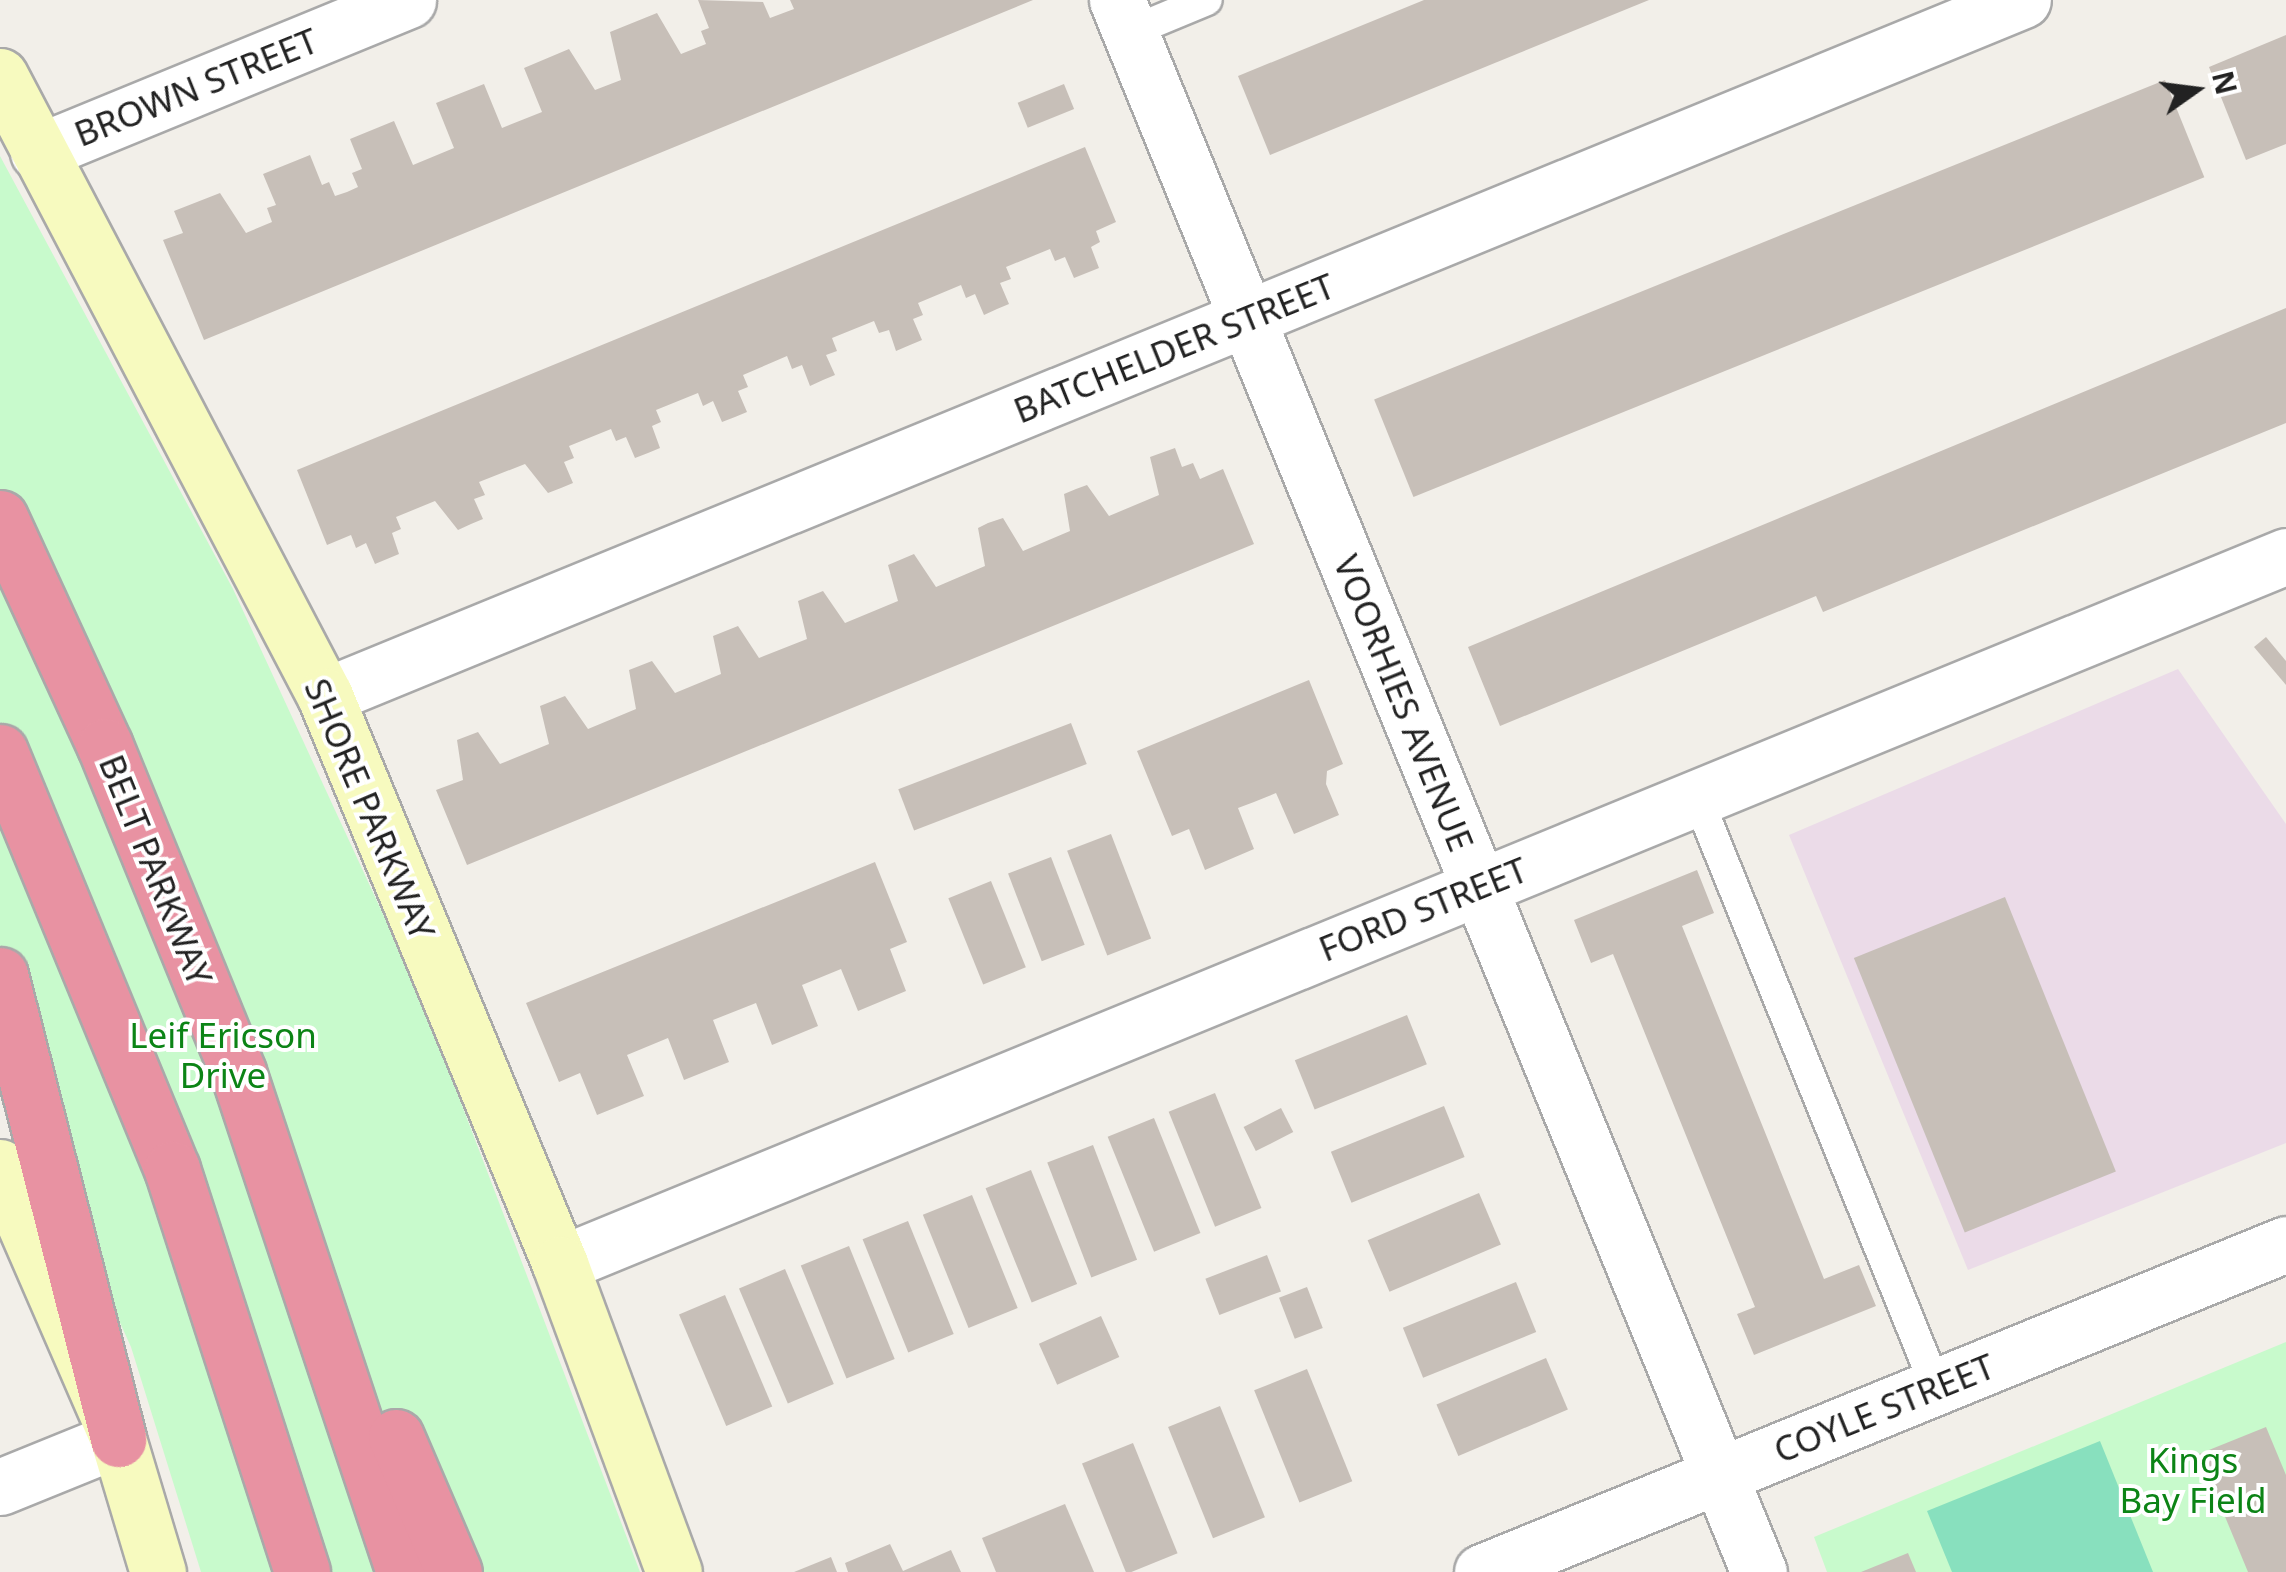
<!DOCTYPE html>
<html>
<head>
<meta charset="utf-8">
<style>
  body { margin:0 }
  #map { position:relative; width:2286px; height:1572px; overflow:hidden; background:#f2efe9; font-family:"Noto Sans",sans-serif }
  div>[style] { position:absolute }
  .industrial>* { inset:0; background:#ebdbe8 }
  .park>* { inset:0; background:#c8facc }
  .pitch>* { inset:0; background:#88e0be }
  .building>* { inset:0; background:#c7bfb8; transform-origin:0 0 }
  .roads { filter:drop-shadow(2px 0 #a9a9a9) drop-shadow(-2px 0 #a9a9a9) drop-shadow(0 2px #a9a9a9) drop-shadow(0 -2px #a9a9a9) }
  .lane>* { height:30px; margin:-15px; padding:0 15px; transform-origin:15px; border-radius:15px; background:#fff }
  .street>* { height:55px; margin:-27.5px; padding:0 27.5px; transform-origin:27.5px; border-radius:27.5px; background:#fff }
  .secondary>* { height:55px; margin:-27.5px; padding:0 27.5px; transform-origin:27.5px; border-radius:27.5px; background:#f7fabf }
  .highway>* { height:55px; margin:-27.5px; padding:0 27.5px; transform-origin:27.5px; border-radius:27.5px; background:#e892a2 }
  span { translate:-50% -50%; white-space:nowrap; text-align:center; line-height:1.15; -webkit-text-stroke:8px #fff; paint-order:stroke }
  .street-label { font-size:35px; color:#222 }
  .park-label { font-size:35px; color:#0c8416 }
  .north { position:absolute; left:2146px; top:40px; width:100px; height:100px; -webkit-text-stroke:8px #fff; paint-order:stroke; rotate:76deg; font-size:28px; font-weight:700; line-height:40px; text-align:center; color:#222 }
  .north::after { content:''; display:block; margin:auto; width:35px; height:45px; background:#222; clip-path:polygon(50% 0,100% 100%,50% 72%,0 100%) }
</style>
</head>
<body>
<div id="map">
  <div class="industrial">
    <i style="clip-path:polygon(2178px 669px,2286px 824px,2286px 1143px,1968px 1270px,1789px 835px)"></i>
  </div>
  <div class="park">
    <i style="clip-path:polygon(0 156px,233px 589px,418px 990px,640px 1572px,201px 1572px,131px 1347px,0 1057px)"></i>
    <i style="clip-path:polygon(2286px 1342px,2286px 1572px,1827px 1572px,1814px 1537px)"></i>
  </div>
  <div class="pitch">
    <i style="clip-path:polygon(2100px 1441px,2153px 1572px,1952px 1572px,1927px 1511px)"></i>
  </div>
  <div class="building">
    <i style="clip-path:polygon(698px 0,763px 2px,770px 18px,794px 9px,790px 0,1033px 0,204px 340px,163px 240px,183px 233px,174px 211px,220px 193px,246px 233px,272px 222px,267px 208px,276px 205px,263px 174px,310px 155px,322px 185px,329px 182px,335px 196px,347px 192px,358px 187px,352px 173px,362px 169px,350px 139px,394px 121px,413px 165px,454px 148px,436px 103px,484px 84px,502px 128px,542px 112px,524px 68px,569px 49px,595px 90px,621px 80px,610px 32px,657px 13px,681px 54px,706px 44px,701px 31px,709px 28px)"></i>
    <i style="clip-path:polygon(1424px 0,1649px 0,1270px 155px,1238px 76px)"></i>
    <i style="clip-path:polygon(2286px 35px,2286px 144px,2246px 160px,2209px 67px)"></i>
    <i style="left:2165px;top:80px;width:105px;height:853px;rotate:68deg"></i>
    <i style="left:1064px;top:84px;width:27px;height:50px;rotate:68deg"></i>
    <i style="clip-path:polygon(1085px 147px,1116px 222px,1096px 231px,1100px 242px,1091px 247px,1099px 268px,1074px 278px,1065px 257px,1055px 261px,1050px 249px,1006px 267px,1011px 279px,1000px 283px,1009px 304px,997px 309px,984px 315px,975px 294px,966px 298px,961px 285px,918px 303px,923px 315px,913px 319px,922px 340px,910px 345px,896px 351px,889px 330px,879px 333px,874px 321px,832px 338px,837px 351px,826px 355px,835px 375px,823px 380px,810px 386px,802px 365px,792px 369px,787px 356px,743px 375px,748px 387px,738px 391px,747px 412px,735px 417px,722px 422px,713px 401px,703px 406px,698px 393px,656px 410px,661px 422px,652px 426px,660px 448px,648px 453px,635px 458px,626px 437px,616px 441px,611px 429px,569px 446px,574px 458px,564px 462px,573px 483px,561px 488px,548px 493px,525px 464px,479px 482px,485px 495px,474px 499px,483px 519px,471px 524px,458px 530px,435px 501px,396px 517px,401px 529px,392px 533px,399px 554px,375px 564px,366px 543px,356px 548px,351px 535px,327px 545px,297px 470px)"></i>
    <i style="clip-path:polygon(2286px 308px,2286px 423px,1823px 612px,1816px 596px,1500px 726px,1468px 647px)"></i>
    <i style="clip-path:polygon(1175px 448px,1182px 467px,1193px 463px,1200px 479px,1223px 469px,1254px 544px,467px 865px,436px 790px,463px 780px,457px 740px,478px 732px,500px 764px,549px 744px,540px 706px,565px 696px,588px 729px,636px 709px,629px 670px,652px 661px,675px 693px,721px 674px,713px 636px,738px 626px,759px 658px,807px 639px,798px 601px,823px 591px,845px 623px,898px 601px,888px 565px,914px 554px,936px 587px,985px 566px,978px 528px,988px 523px,1003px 518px,1023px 551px,1070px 531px,1064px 494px,1076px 489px,1087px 485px,1109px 516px,1159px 495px,1150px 457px)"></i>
    <i style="clip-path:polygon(2266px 637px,2286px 661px,2286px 685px,2254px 647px)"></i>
    <i style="clip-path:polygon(1309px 680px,1343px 764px,1327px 771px,1326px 784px,1339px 815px,1294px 834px,1276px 793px,1254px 802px,1238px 808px,1254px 849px,1205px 870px,1189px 829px,1172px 836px,1137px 751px)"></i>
    <i style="left:1071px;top:723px;width:44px;height:185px;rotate:69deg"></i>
    <i style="left:1111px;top:834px;width:112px;height:47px;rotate:69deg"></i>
    <i style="left:1051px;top:857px;width:94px;height:46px;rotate:69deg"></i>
    <i style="clip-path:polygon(875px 862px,907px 942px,890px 949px,906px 991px,858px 1011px,841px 969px,802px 985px,818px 1026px,772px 1045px,756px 1003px,713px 1020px,729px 1062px,684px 1080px,668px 1038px,627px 1055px,644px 1096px,597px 1115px,580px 1073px,559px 1082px,526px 1003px)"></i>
    <i style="clip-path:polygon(1697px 870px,1714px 913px,1682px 926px,1824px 1279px,1859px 1265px,1876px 1306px,1754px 1355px,1737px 1314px,1755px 1307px,1613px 954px,1591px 963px,1574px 920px)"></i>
    <i style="left:991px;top:881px;width:93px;height:46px;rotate:68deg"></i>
    <i style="left:2005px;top:897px;width:296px;height:163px;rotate:68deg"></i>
    <i style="left:1407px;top:1015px;width:53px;height:121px;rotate:68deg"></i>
    <i style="left:1215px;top:1093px;width:124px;height:50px;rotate:68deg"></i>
    <i style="left:1444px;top:1106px;width:55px;height:122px;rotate:68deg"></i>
    <i style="left:1281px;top:1108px;width:27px;height:42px;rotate:63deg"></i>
    <i style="left:1154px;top:1118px;width:124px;height:50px;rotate:68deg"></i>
    <i style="left:1093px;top:1145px;width:123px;height:49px;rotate:69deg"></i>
    <i style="left:1031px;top:1170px;width:123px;height:49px;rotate:68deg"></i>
    <i style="left:1479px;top:1193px;width:56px;height:121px;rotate:67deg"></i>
    <i style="left:972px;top:1195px;width:122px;height:53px;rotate:68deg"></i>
    <i style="left:908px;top:1221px;width:122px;height:49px;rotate:68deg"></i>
    <i style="left:849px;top:1246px;width:122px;height:52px;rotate:68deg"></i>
    <i style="left:1267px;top:1255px;width:39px;height:66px;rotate:69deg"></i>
    <i style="left:785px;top:1269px;width:125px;height:50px;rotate:67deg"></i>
    <i style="left:1516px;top:1282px;width:54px;height:122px;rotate:68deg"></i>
    <i style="left:1307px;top:1287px;width:44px;height:30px;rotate:69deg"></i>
    <i style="left:725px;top:1295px;width:121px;height:50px;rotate:67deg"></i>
    <i style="left:1101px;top:1316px;width:45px;height:68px;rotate:66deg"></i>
    <i style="left:1546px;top:1358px;width:56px;height:119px;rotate:67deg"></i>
    <i style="left:1307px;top:1369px;width:121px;height:57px;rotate:68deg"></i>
    <i style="left:1220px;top:1406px;width:120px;height:56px;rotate:68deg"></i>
    <i style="clip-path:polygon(2266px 1427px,2286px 1475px,2286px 1572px,2248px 1572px,2199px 1454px)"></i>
    <i style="left:1133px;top:1443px;width:119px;height:55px;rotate:68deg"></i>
    <i style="clip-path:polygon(1065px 1504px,1094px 1572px,996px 1572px,982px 1538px)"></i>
    <i style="clip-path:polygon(890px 1544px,903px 1571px,951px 1550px,961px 1572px,848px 1572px,845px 1563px)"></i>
    <i style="clip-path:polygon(1908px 1553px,1916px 1572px,1861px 1572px)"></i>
    <i style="clip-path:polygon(831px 1557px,837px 1572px,794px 1572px)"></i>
  </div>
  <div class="roads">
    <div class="lane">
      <i style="left:1130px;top:32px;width:83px;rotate:-22.6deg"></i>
      <i style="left:1697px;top:797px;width:637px;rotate:67.95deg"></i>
    </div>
    <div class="street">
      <i style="left:1117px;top:0;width:1698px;rotate:67.79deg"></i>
      <i style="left:38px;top:152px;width:400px;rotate:-22.3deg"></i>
      <i style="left:325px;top:696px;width:1835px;rotate:-22.29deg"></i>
      <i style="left:560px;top:1264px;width:1866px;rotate:-22.3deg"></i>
      <i style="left:0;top:1487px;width:127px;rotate:-22.1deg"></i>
      <i style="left:1482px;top:1572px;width:868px;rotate:-22.19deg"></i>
    </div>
    <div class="secondary">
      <i style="left:0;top:76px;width:700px;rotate:62.34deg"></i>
      <i style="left:325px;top:696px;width:615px;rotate:67.52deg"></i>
      <i style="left:560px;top:1264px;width:328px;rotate:69.7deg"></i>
      <i style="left:0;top:1167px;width:296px;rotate:66.5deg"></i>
      <i style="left:118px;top:1439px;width:139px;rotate:73.3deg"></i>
    </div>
    <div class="highway">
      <i style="left:0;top:518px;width:251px;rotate:65.3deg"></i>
      <i style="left:105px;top:746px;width:352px;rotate:67.8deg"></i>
      <i style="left:238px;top:1072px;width:527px;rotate:71.63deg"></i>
      <i style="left:0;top:752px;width:451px;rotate:67.6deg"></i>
      <i style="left:172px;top:1169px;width:423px;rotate:72.1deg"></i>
      <i style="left:0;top:975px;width:479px;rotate:75.7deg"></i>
      <i style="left:396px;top:1437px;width:147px;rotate:66.8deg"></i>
    </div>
  </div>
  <div class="street-label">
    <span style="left:196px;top:87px;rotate:-22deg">BROWN STREET</span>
    <span style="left:1174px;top:348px;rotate:-22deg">BATCHELDER STREET</span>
    <span style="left:1404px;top:703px;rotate:68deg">VOORHIES AVENUE</span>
    <span style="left:370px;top:809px;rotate:67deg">SHORE PARKWAY</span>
    <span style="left:156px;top:870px;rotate:68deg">BELT PARKWAY</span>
    <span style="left:1423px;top:909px;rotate:-22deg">FORD STREET</span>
    <span style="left:1884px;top:1408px;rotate:-22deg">COYLE STREET</span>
  </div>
  <div class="park-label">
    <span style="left:223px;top:1055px">Leif Ericson<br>Drive</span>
    <span style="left:2193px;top:1480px">Kings<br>Bay Field</span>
  </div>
  <div class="north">N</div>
</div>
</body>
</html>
